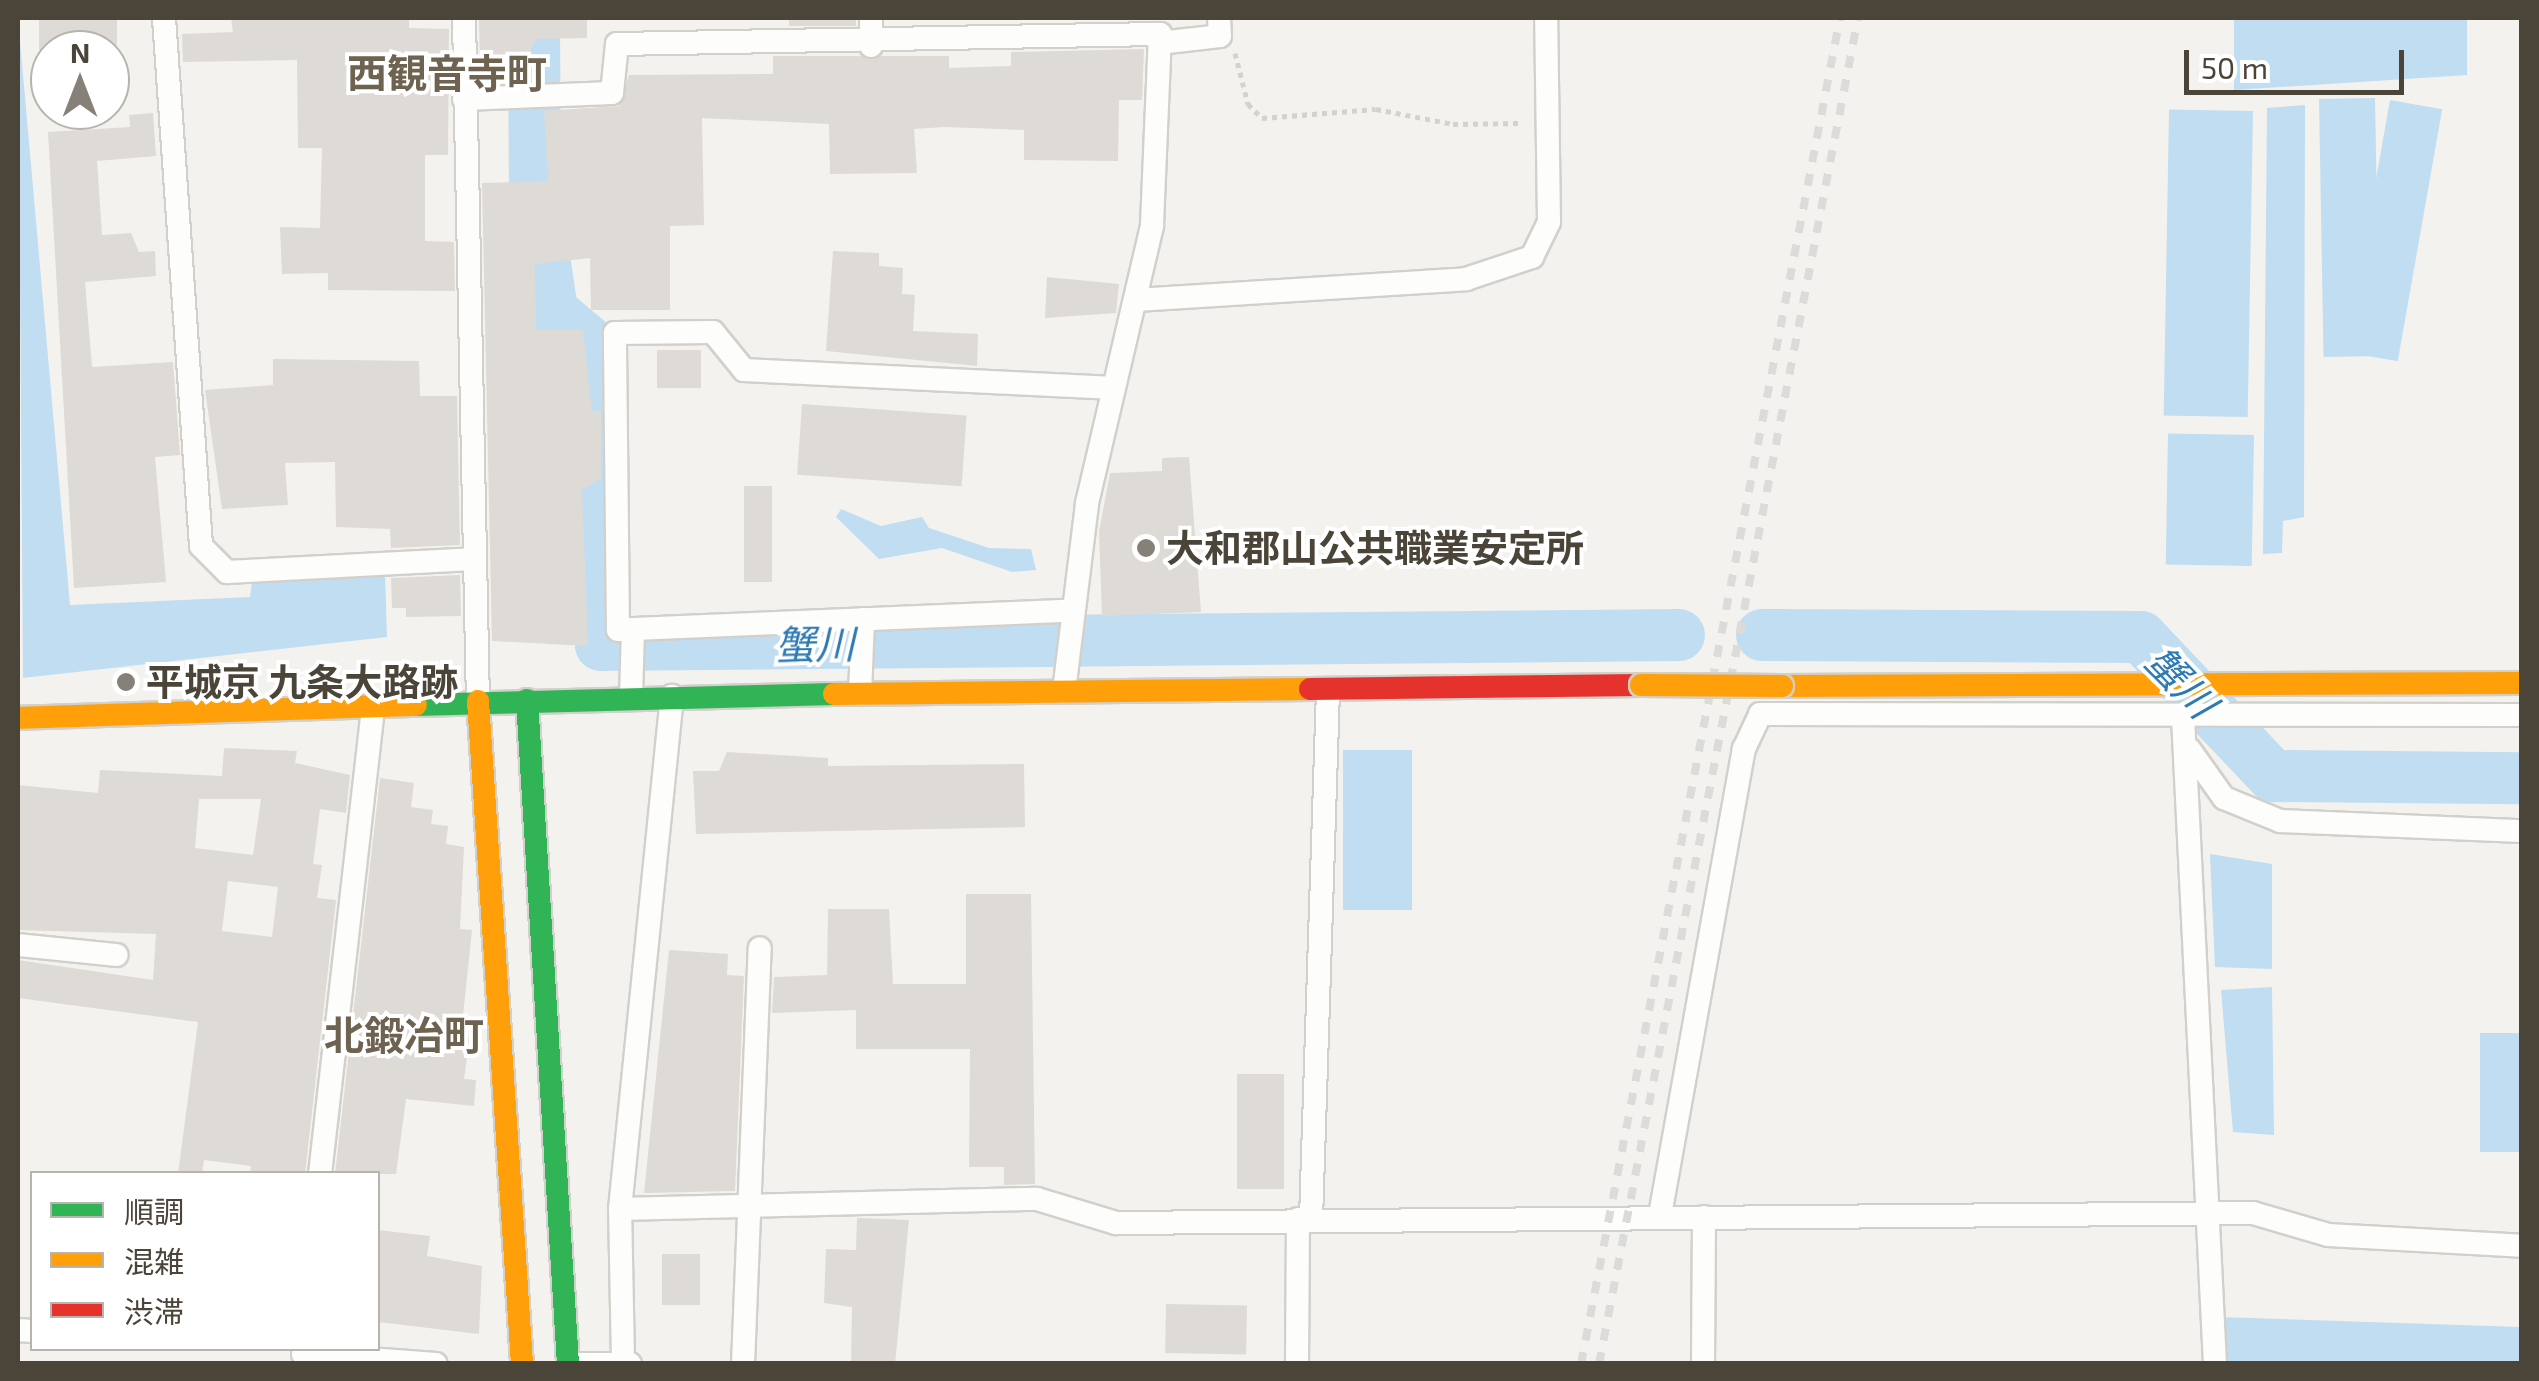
<!DOCTYPE html>
<html>
<head>
<meta charset="utf-8">
<style>
  body { margin:0 }
  #map { position:relative; width:2539px; height:1381px; overflow:hidden; background:#f4f2ee; font-family:"Exo 2","Noto Sans JP",sans-serif }
  div>[style] { position:absolute }
  .water>* { inset:0; background:#c0ddf1; transform-origin:0 0 }
  .river>* { height:52px; margin:-26px; padding:0 26px; transform-origin:26px; border-radius:26px; background:#c0ddf1 }
  .building>* { inset:0; background:#dedbd6; transform-origin:0 0 }
  .path>* { height:5px; margin-top:-2.5px; transform-origin:0; background:repeating-linear-gradient(90deg,#d3d2cc 0 5px,transparent 0 10px) }
  .roads { filter:drop-shadow(2px 0 #d2d0cb) drop-shadow(-2px 0 #d2d0cb) drop-shadow(0 2px #d2d0cb) drop-shadow(0 -2px #d2d0cb) }
  .street>* { height:22px; margin:-11px; padding:0 11px; transform-origin:11px; border-radius:11px; background:#fdfdfc }
  .fast>* { height:22px; margin:-11px; padding:0 11px; transform-origin:11px; border-radius:11px; background:#30b455 }
  .slow>* { height:22px; margin:-11px; padding:0 11px; transform-origin:11px; border-radius:11px; background:#ff9f0a }
  .jam>* { height:22px; margin:-11px; padding:0 11px; transform-origin:11px; border-radius:11px; background:#e5322d }
  .rail>* { height:8px; margin-top:-4px; transform-origin:0; background:repeating-linear-gradient(90deg,#dbdbda 0 12px,transparent 0 24px) }
  .bridges { filter:drop-shadow(2px 0 #d3cfc5) drop-shadow(-2px 0 #d3cfc5) drop-shadow(0 2px #d3cfc5) drop-shadow(0 -2px #d3cfc5) }
  .slow-bridge>* { height:22px; margin:-11px; padding:0 11px; transform-origin:11px; border-radius:11px; background:#ff9f0a }
  .dots>* { width:28px; height:28px; translate:-50% -50%; box-sizing:border-box; border:5px solid #fff; border-radius:50% }
  span { translate:-50% -50%; white-space:nowrap; text-align:center; line-height:1.15; -webkit-text-stroke:8px #fff; paint-order:stroke }
  .poi-label { font-size:38px; color:#4b4439; font-weight:700 }
  .left { translate:0 -50%; text-align:left }
  .neighbourhood-label { font-size:40px; color:#6e6250; font-weight:700 }
  .water-label { font-size:40px; color:#2e7ab2; font-style:italic }
  .frame { position:absolute; inset:0; border:20px solid #4b4439; pointer-events:none }
  .legend { position:absolute; left:30px; top:1171px; width:350px; height:180px; box-sizing:border-box; background:#fff; border:2px solid #b7b4b0; margin:0; padding:12px 18px; list-style:none; font-size:30px; color:#4b4439 }
  .legend li { display:flex; align-items:center; gap:20px; height:50px }
  .legend b { width:50px; border:2px solid #b7b4b0 }
  .north { position:absolute; left:30px; top:30px; width:100px; height:100px; box-sizing:border-box; background:#fff; border:2px solid #b7b4b0; border-radius:50%; rotate:0deg; font-size:28px; font-weight:700; line-height:40px; text-align:center; color:#4b4439 }
  .north::after { content:''; display:block; margin:auto; width:35px; height:45px; background:#868178; clip-path:polygon(50% 0,100% 100%,50% 72%,0 100%) }
  .scale { position:absolute; left:2184px; top:50px; width:220px; height:45px; box-sizing:border-box; border:5px solid #4b4439; border-top:0; padding-left:12px; font-size:30px; line-height:35px; white-space:nowrap; color:#4b4439; -webkit-text-stroke:8px #fff; paint-order:stroke }
</style>
</head>
<body>
<div id="map">
  <div class="water">
    <i style="clip-path:polygon(18px 18px,70px 605px,250px 597px,252px 581px,385px 575px,387px 637px,23px 678px)"></i>
    <i style="clip-path:polygon(2234px 18px,2467px 18px,2467px 75px,2234px 90px)"></i>
    <i style="left:2375px;top:98px;width:258px;height:56px;rotate:89deg"></i>
    <i style="left:2390px;top:100px;width:53px;height:256px;rotate:10deg"></i>
    <i style="clip-path:polygon(2305px 105px,2304px 517px,2283px 521px,2282px 553px,2263px 554px,2267px 108px)"></i>
    <i style="left:2253px;top:111px;width:306px;height:84px;rotate:91deg"></i>
    <i style="left:2254px;top:435px;width:131px;height:86px;rotate:91deg"></i>
    <i style="clip-path:polygon(841px 509px,881px 526px,922px 517px,929px 528px,989px 548px,1031px 549px,1036px 570px,1012px 572px,942px 548px,879px 559px,836px 517px)"></i>
    <i style="left:1343px;top:750px;width:69px;height:160px"></i>
    <i style="clip-path:polygon(2210px 854px,2272px 864px,2272px 969px,2215px 967px)"></i>
    <i style="clip-path:polygon(2272px 987px,2274px 1135px,2233px 1132px,2221px 990px)"></i>
    <i style="left:2480px;top:1033px;width:41px;height:119px"></i>
    <i style="clip-path:polygon(2221px 1317px,2521px 1327px,2521px 1361px,2228px 1361px)"></i>
  </div>
  <div class="river">
    <i style="left:534px;top:18px;width:178px;rotate:89.7deg"></i>
    <i style="left:535px;top:196px;width:116px;rotate:81.6deg"></i>
    <i style="left:552px;top:311px;width:56px;rotate:39.9deg"></i>
    <i style="left:595px;top:347px;width:298px;rotate:88.8deg"></i>
    <i style="left:601px;top:645px;width:1078px;rotate:-0.53deg"></i>
    <i style="left:1762px;top:635px;width:379px;rotate:0.3deg"></i>
    <i style="left:2141px;top:637px;width:192px;rotate:46.5deg"></i>
    <i style="left:2273px;top:776px;width:249px;rotate:0.5deg"></i>
  </div>
  <div class="building">
    <i style="left:39px;top:18px;width:78px;height:32px"></i>
    <i style="clip-path:polygon(231px 18px,409px 18px,409px 28px,449px 29px,448px 155px,425px 155px,425px 241px,454px 242px,455px 291px,328px 290px,328px 273px,282px 274px,280px 227px,320px 228px,322px 148px,298px 148px,297px 60px,183px 62px,182px 34px,233px 32px)"></i>
    <i style="clip-path:polygon(479px 18px,587px 18px,587px 38px,536px 39px,522px 65px,480px 66px)"></i>
    <i style="left:789px;top:18px;width:67px;height:8px"></i>
    <i style="clip-path:polygon(1144px 49px,1142px 100px,1119px 100px,1118px 161px,1024px 160px,1024px 130px,945px 127px,914px 129px,917px 173px,830px 174px,829px 124px,702px 118px,704px 225px,670px 226px,670px 310px,591px 310px,590px 258px,535px 264px,536px 330px,583px 330px,592px 411px,601px 411px,601px 478px,582px 490px,588px 646px,492px 641px,482px 183px,548px 181px,544px 111px,619px 106px,629px 75px,773px 74px,773px 56px,949px 56px,949px 68px,1011px 66px,1011px 52px)"></i>
    <i style="clip-path:polygon(153px 113px,156px 156px,97px 161px,102px 235px,131px 233px,139px 252px,155px 251px,156px 276px,85px 282px,92px 367px,173px 362px,180px 455px,155px 457px,166px 582px,74px 588px,48px 132px,130px 127px,129px 115px)"></i>
    <i style="clip-path:polygon(833px 251px,879px 253px,879px 266px,903px 268px,902px 294px,915px 295px,913px 331px,978px 334px,977px 366px,826px 351px)"></i>
    <i style="clip-path:polygon(1047px 277px,1119px 284px,1116px 313px,1045px 318px)"></i>
    <i style="left:657px;top:350px;width:44px;height:38px"></i>
    <i style="clip-path:polygon(273px 359px,419px 361px,420px 396px,457px 396px,460px 545px,391px 548px,390px 529px,336px 527px,335px 462px,285px 463px,288px 505px,222px 509px,205px 390px,273px 385px)"></i>
    <i style="left:802px;top:404px;width:165px;height:71px;rotate:4deg"></i>
    <i style="clip-path:polygon(1189px 457px,1201px 612px,1102px 616px,1099px 532px,1110px 473px,1162px 471px,1162px 458px)"></i>
    <i style="left:744px;top:486px;width:28px;height:96px"></i>
    <i style="clip-path:polygon(460px 575px,461px 616px,406px 617px,406px 608px,392px 608px,391px 578px)"></i>
    <i style="clip-path:polygon(evenodd,224px 748px,297px 751px,295px 763px,350px 775px,346px 813px,320px 809px,313px 864px,322px 865px,317px 898px,336px 900px,305px 1174px,250px 1174px,251px 1166px,204px 1160px,202px 1174px,178px 1174px,198px 1022px,18px 998px,18px 960px,153px 980px,156px 934px,18px 930px,18px 785px,98px 793px,100px 770px,222px 776px,224px 748px,199px 799px,261px 799px,253px 855px,195px 848px,199px 799px,224px 748px,228px 881px,278px 887px,272px 937px,222px 931px,228px 881px)"></i>
    <i style="clip-path:polygon(727px 752px,828px 758px,828px 766px,1024px 764px,1025px 827px,696px 834px,693px 771px,719px 771px)"></i>
    <i style="clip-path:polygon(380px 778px,414px 783px,411px 807px,433px 810px,431px 824px,448px 826px,446px 844px,464px 847px,460px 929px,472px 930px,461px 1035px,470px 1036px,464px 1079px,476px 1080px,474px 1106px,406px 1099px,396px 1174px,335px 1174px)"></i>
    <i style="clip-path:polygon(966px 894px,1031px 894px,1035px 1184px,1004px 1185px,1004px 1167px,969px 1167px,970px 1049px,856px 1049px,856px 1010px,772px 1013px,774px 977px,827px 975px,828px 909px,889px 909px,893px 984px,966px 984px)"></i>
    <i style="clip-path:polygon(669px 950px,728px 954px,727px 975px,744px 976px,735px 1191px,644px 1193px)"></i>
    <i style="left:1237px;top:1074px;width:47px;height:115px"></i>
    <i style="clip-path:polygon(857px 1218px,909px 1220px,895px 1364px,851px 1364px,852px 1307px,824px 1303px,826px 1249px,856px 1250px)"></i>
    <i style="clip-path:polygon(378px 1230px,430px 1236px,427px 1256px,482px 1266px,479px 1334px,378px 1322px)"></i>
    <i style="left:662px;top:1254px;width:38px;height:51px"></i>
    <i style="left:1166px;top:1304px;width:81px;height:49px;rotate:1deg"></i>
  </div>
  <div class="path">
    <i style="left:1235px;top:53px;width:53px;rotate:75.7deg"></i>
    <i style="left:1248px;top:104px;width:20px;rotate:45deg"></i>
    <i style="left:1262px;top:118px;width:114px;rotate:-4.5deg"></i>
    <i style="left:1376px;top:109px;width:78px;rotate:11deg"></i>
    <i style="left:1453px;top:124px;width:69px;rotate:-0.8deg"></i>
  </div>
  <div class="roads">
    <div class="street">
      <i style="left:164px;top:18px;width:529px;rotate:85.99deg"></i>
      <i style="left:201px;top:546px;width:37px;rotate:45deg"></i>
      <i style="left:227px;top:572px;width:246px;rotate:-3deg"></i>
      <i style="left:464px;top:18px;width:683px;rotate:88.83deg"></i>
      <i style="left:871px;top:18px;width:28px;rotate:90deg"></i>
      <i style="left:1159px;top:43px;width:61px;rotate:-6.5deg"></i>
      <i style="left:1220px;top:36px;width:18px;rotate:-93deg"></i>
      <i style="left:464px;top:99px;width:148px;rotate:-2.3deg"></i>
      <i style="left:612px;top:93px;width:49px;rotate:-84.2deg"></i>
      <i style="left:617px;top:44px;width:543px;rotate:-1.06deg"></i>
      <i style="left:1160px;top:34px;width:192px;rotate:92.4deg"></i>
      <i style="left:1152px;top:226px;width:285px;rotate:103.2deg"></i>
      <i style="left:1087px;top:504px;width:189px;rotate:97deg"></i>
      <i style="left:1136px;top:300px;width:331px;rotate:-3.6deg"></i>
      <i style="left:1466px;top:279px;width:70px;rotate:-18.4deg"></i>
      <i style="left:1532px;top:257px;width:39px;rotate:-64deg"></i>
      <i style="left:1549px;top:222px;width:204px;rotate:-90.8deg"></i>
      <i style="left:633px;top:629px;width:435px;rotate:-2.4deg"></i>
      <i style="left:860px;top:694px;width:75px;rotate:-87.7deg"></i>
      <i style="left:631px;top:697px;width:68px;rotate:-88.3deg"></i>
      <i style="left:633px;top:629px;width:15px;rotate:176deg"></i>
      <i style="left:618px;top:630px;width:297px;rotate:-90.6deg"></i>
      <i style="left:615px;top:333px;width:98px;rotate:-0.6deg"></i>
      <i style="left:713px;top:332px;width:49px;rotate:50.8deg"></i>
      <i style="left:744px;top:370px;width:370px;rotate:2.8deg"></i>
      <i style="left:2183px;top:717px;width:648px;rotate:87.17deg"></i>
      <i style="left:2189px;top:749px;width:60px;rotate:54.5deg"></i>
      <i style="left:2224px;top:798px;width:61px;rotate:22.3deg"></i>
      <i style="left:2280px;top:821px;width:242px;rotate:2.4deg"></i>
      <i style="left:18px;top:945px;width:99px;rotate:5.8deg"></i>
      <i style="left:320px;top:1174px;width:471px;rotate:-83.5deg"></i>
      <i style="left:620px;top:1209px;width:516px;rotate:-84.21deg"></i>
      <i style="left:1660px;top:1215px;width:474px;rotate:-79.8deg"></i>
      <i style="left:1744px;top:749px;width:38px;rotate:-65deg"></i>
      <i style="left:1760px;top:714px;width:762px;rotate:0.08deg"></i>
      <i style="left:1311px;top:1219px;width:530px;rotate:-88.16deg"></i>
      <i style="left:18px;top:1330px;width:14px;rotate:4deg"></i>
      <i style="left:303px;top:1354px;width:133px;rotate:4.3deg"></i>
      <i style="left:623px;top:1362px;width:153px;rotate:-91.1deg"></i>
      <i style="left:620px;top:1209px;width:417px;rotate:-1.4deg"></i>
      <i style="left:1037px;top:1199px;width:83px;rotate:16.9deg"></i>
      <i style="left:1116px;top:1223px;width:1137px;rotate:-0.5deg"></i>
      <i style="left:2253px;top:1213px;width:78px;rotate:16.3deg"></i>
      <i style="left:2328px;top:1235px;width:194px;rotate:3.2deg"></i>
      <i style="left:579px;top:1364px;width:51px"></i>
      <i style="left:743px;top:1364px;width:416px;rotate:-87.7deg"></i>
      <i style="left:1297px;top:1364px;width:145px;rotate:-89.6deg"></i>
      <i style="left:1703px;top:1364px;width:147px;rotate:-89.6deg"></i>
    </div>
    <div class="fast">
      <i style="left:527px;top:700px;width:665px;rotate:86.47deg"></i>
      <i style="left:416px;top:705px;width:418px;rotate:-1.5deg"></i>
    </div>
    <div class="slow">
      <i style="left:1782px;top:686px;width:740px;rotate:-0.23deg"></i>
      <i style="left:834px;top:694px;width:476px;rotate:-0.6deg"></i>
      <i style="left:478px;top:701px;width:664px;rotate:86.2deg"></i>
      <i style="left:18px;top:718px;width:398px;rotate:-1.9deg"></i>
    </div>
    <div class="jam">
      <i style="left:1310px;top:689px;width:331px;rotate:-0.7deg"></i>
    </div>
  </div>
  <div class="rail">
    <i style="left:1581px;top:1364px;width:1371px;rotate:-79.11deg"></i>
    <i style="left:1599px;top:1364px;width:1371px;rotate:-79.11deg"></i>
  </div>
  <div class="bridges">
    <div class="slow-bridge">
      <i style="left:1641px;top:685px;width:141px;rotate:0.4deg"></i>
    </div>
  </div>
  <div class="dots">
    <i style="left:1146px;top:548px;background:#868178"></i>
    <i style="left:126px;top:682px;background:#868178"></i>
  </div>
  <div class="poi-label">
    <span class="left" style="left:1166px;top:548px">大和郡山公共職業安定所</span>
    <span class="left" style="left:146px;top:682px">平城京 九条大路跡</span>
  </div>
  <div class="neighbourhood-label">
    <span style="left:447px;top:72px">西観音寺町</span>
    <span style="left:404px;top:1034px">北鍛冶町</span>
  </div>
  <div class="water-label">
    <span style="left:815px;top:643px;rotate:-1deg">蟹川</span>
    <span style="left:2182px;top:681px;rotate:46deg">蟹川</span>
  </div>
  <div class="frame"></div>
  <ul class="legend">
  <li><b style="height:12px;background:#30b455"></b>順調</li>
  <li><b style="height:12px;background:#ff9f0a"></b>混雑</li>
  <li><b style="height:12px;background:#e5322d"></b>渋滞</li>
  </ul>
  <div class="north">N</div>
  <div class="scale">50 m</div>
</div>
</body>
</html>
